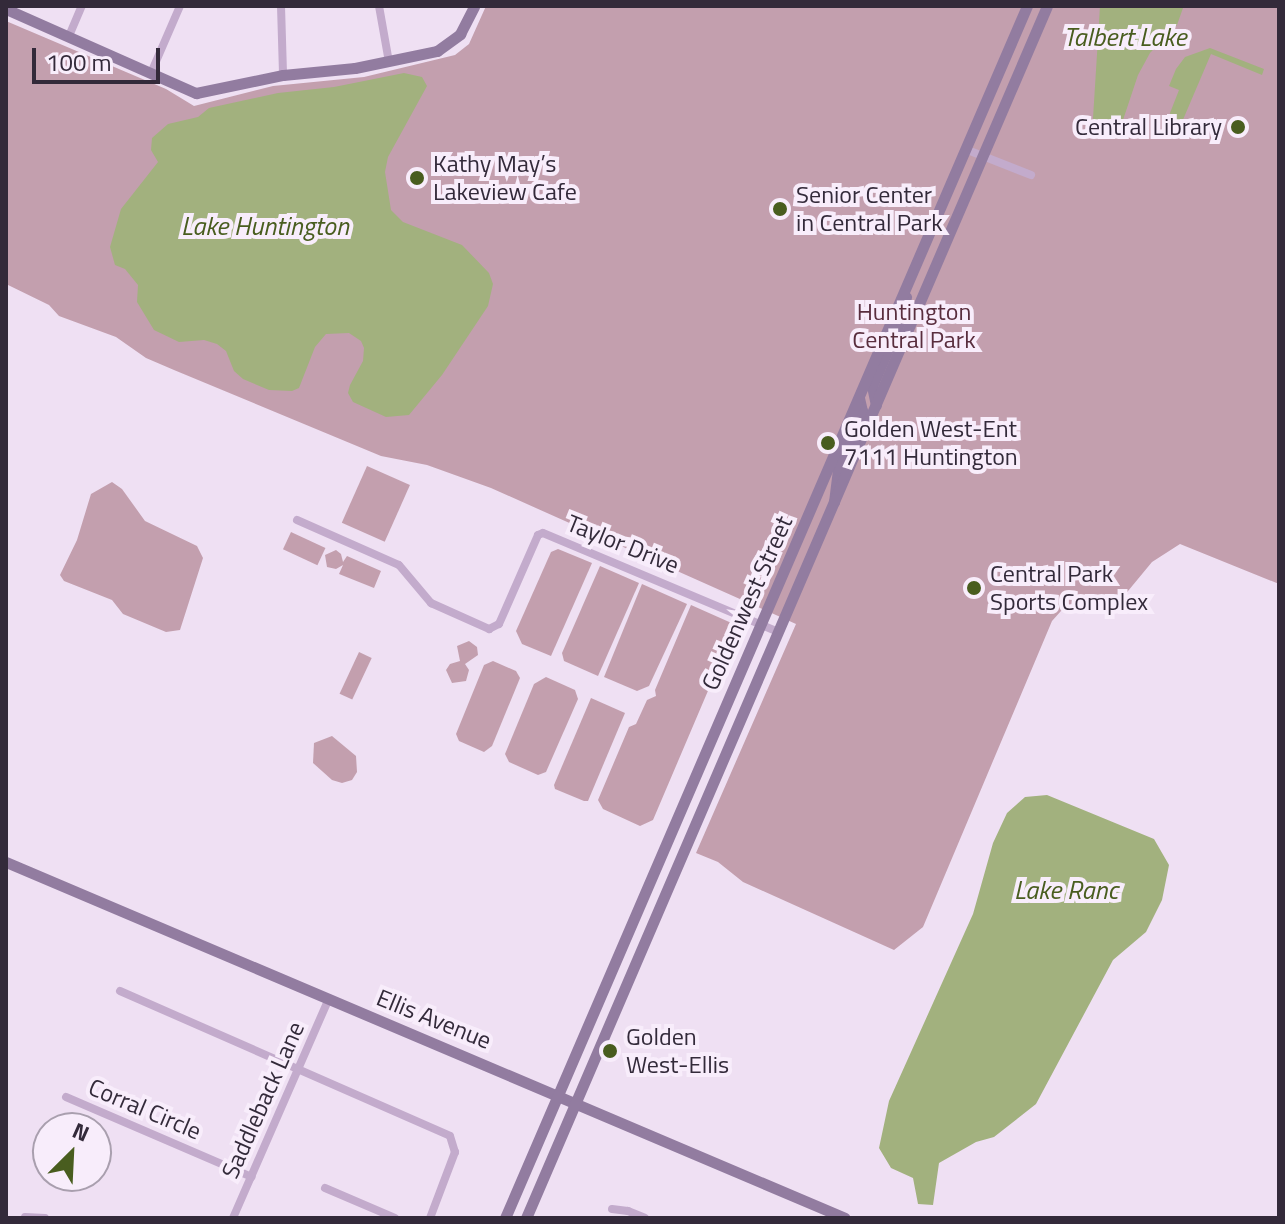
<!DOCTYPE html>
<html>
<head>
<meta charset="utf-8">
<style>
  body { margin:0 }
  #map { position:relative; width:1285px; height:1224px; overflow:hidden; background:#efe0f3; font-family:"Titillium Web",sans-serif }
  div>[style] { position:absolute }
  .green>* { inset:0; background:#c39fae; transform-origin:0 0 }
  .water>* { inset:0; background:#a2b17e }
  .street>* { height:8px; margin:-4px; padding:0 4px; transform-origin:4px; border-radius:4px; background:#c3abcc }
  .secondary>* { height:11px; margin:-5.5px; padding:0 5.5px; transform-origin:5.5px; border-radius:5.5px; background:#927ca0 }
  .dots>* { width:22px; height:22px; translate:-50% -50%; box-sizing:border-box; border:4px solid #f8edfb; border-radius:50% }
  span { translate:-50% -50%; white-space:nowrap; text-align:center; line-height:1.15; -webkit-text-stroke:8px #f8edfb; paint-order:stroke }
  .poi-label { font-size:24px; color:#332a3a }
  .right { translate:-100% -50%; text-align:right }
  .left { translate:0 -50%; text-align:left }
  .park-label { font-size:24px; color:#592e3e }
  .street-label { font-size:24px; color:#332a3a }
  .water-label { font-size:26px; color:#495d1f; font-style:italic }
  .frame { position:absolute; inset:0; border:8px solid #332a3a; pointer-events:none }
  .north { position:absolute; left:32px; top:1112px; width:80px; height:80px; box-sizing:border-box; background:#f8edfb; border:2px solid #a99fae; border-radius:50%; rotate:24deg; font-size:22px; font-weight:700; line-height:32px; text-align:center; color:#332a3a }
  .north::after { content:''; display:block; margin:auto; width:28px; height:36px; background:#495d1f; clip-path:polygon(50% 0,100% 100%,50% 72%,0 100%) }
  .scale { position:absolute; left:32px; top:48px; width:128px; height:36px; box-sizing:border-box; border:4px solid #332a3a; border-top:0; padding-left:10px; font-size:24px; line-height:28px; white-space:nowrap; color:#332a3a; -webkit-text-stroke:6px #f8edfb; paint-order:stroke }
</style>
</head>
<body>
<div id="map">
  <div class="green">
    <i style="clip-path:polygon(486px 6px,1279px 6px,1279px 584px,1180px 544px,1152px 562px,1109px 614px,1088px 606px,1061px 611px,1052px 621px,923px 927px,894px 950px,743px 882px,718px 862px,696px 853px,796px 624px,491px 488px,427px 465px,381px 456px,174px 370px,146px 358px,116px 337px,59px 316px,49px 305px,6px 284px,6px 21px,166px 89px,194px 106px,273px 86px,364px 77px,455px 55px,469px 44px)"></i>
    <i style="left:367px;top:466px;width:47px;height:62px;rotate:24deg"></i>
    <i style="clip-path:polygon(112px 482px,122px 489px,145px 521px,197px 546px,203px 558px,180px 630px,166px 632px,123px 614px,112px 600px,64px 581px,60px 575px,77px 540px,91px 494px)"></i>
    <i style="left:291px;top:532px;width:38px;height:19px;rotate:25deg"></i>
    <i style="clip-path:polygon(558px 549px,592px 563px,551px 656px,522px 644px,516px 631px,551px 552px)"></i>
    <i style="clip-path:polygon(336px 550px,341px 554px,343px 562px,347px 556px,381px 571px,374px 588px,339px 574px,343px 565px,336px 569px,327px 567px,325px 555px)"></i>
    <i style="clip-path:polygon(600px 566px,639px 583px,598px 676px,564px 661px,562px 653px)"></i>
    <i style="clip-path:polygon(642px 584px,687px 604px,649px 686px,637px 691px,604px 677px)"></i>
    <i style="clip-path:polygon(691px 605px,736px 625px,653px 820px,640px 826px,603px 809px,598px 800px,629px 727px,636px 724px,647px 700px,656px 696px,655px 690px)"></i>
    <i style="clip-path:polygon(469px 641px,477px 647px,478px 655px,465px 664px,469px 670px,466px 681px,452px 683px,446px 670px,450px 664px,460px 661px,457px 646px)"></i>
    <i style="left:359px;top:652px;width:14px;height:46px;rotate:25deg"></i>
    <i style="clip-path:polygon(493px 661px,516px 671px,520px 678px,492px 746px,484px 752px,459px 741px,456px 734px,484px 665px)"></i>
    <i style="clip-path:polygon(546px 677px,575px 690px,578px 699px,546px 772px,538px 775px,509px 762px,505px 754px,534px 684px)"></i>
    <i style="clip-path:polygon(591px 698px,625px 713px,588px 801px,584px 801px,555px 789px,554px 785px)"></i>
    <i style="clip-path:polygon(332px 736px,356px 756px,357px 772px,352px 780px,342px 783px,332px 780px,313px 763px,314px 743px)"></i>
  </div>
  <div class="water">
    <i style="clip-path:polygon(1100px 6px,1183px 8px,1177px 25px,1150px 53px,1138px 75px,1122px 123px,1104px 134px,1095px 127px,1093px 118px)"></i>
    <i style="clip-path:polygon(1210px 48px,1264px 69px,1262px 75px,1211px 54px,1182px 122px,1197px 129px,1175px 131px,1170px 113px,1179px 90px,1169px 86px,1176px 69px,1185px 57px)"></i>
    <i style="clip-path:polygon(404px 73px,422px 77px,427px 86px,388px 157px,385px 172px,391px 210px,403px 222px,462px 245px,489px 273px,493px 284px,488px 306px,442px 375px,409px 415px,386px 417px,353px 402px,348px 393px,350px 385px,363px 361px,364px 348px,361px 341px,349px 333px,326px 334px,315px 347px,299px 388px,292px 391px,269px 390px,243px 379px,234px 371px,226px 351px,217px 344px,204px 340px,179px 342px,154px 330px,137px 302px,138px 285px,125px 269px,115px 265px,110px 247px,121px 209px,158px 162px,151px 150px,152px 138px,168px 124px,198px 117px,209px 108px,278px 93px,334px 87px)"></i>
    <i style="clip-path:polygon(1047px 795px,1154px 839px,1169px 865px,1162px 900px,1146px 932px,1113px 960px,1036px 1104px,994px 1137px,976px 1142px,939px 1163px,933px 1205px,918px 1204px,913px 1178px,891px 1168px,879px 1148px,889px 1101px,973px 914px,993px 843px,1007px 813px,1025px 797px)"></i>
  </div>
  <div class="street">
    <i style="left:281px;top:6px;width:69px;rotate:88.3deg"></i>
    <i style="left:379px;top:6px;width:57px;rotate:79.9deg"></i>
    <i style="left:69px;top:36px;width:33px;rotate:-67deg"></i>
    <i style="left:151px;top:73px;width:73px;rotate:-66.6deg"></i>
    <i style="left:965px;top:149px;width:71px;rotate:21.5deg"></i>
    <i style="left:297px;top:520px;width:111px;rotate:23.8deg"></i>
    <i style="left:399px;top:565px;width:50px;rotate:49.9deg"></i>
    <i style="left:431px;top:603px;width:64px;rotate:24.1deg"></i>
    <i style="left:489px;top:629px;width:11px;rotate:-27deg"></i>
    <i style="left:499px;top:624px;width:97px;rotate:-66.3deg"></i>
    <i style="left:538px;top:535px;width:5px;rotate:-22deg"></i>
    <i style="left:543px;top:533px;width:256px;rotate:22.8deg"></i>
    <i style="left:120px;top:991px;width:360px;rotate:23.7deg"></i>
    <i style="left:450px;top:1136px;width:17px;rotate:73deg"></i>
    <i style="left:455px;top:1152px;width:71px;rotate:110.7deg"></i>
    <i style="left:66px;top:1097px;width:202px;rotate:23.3deg"></i>
    <i style="left:325px;top:1188px;width:76px;rotate:23.2deg"></i>
    <i style="left:612px;top:1209px;width:16px;rotate:7deg"></i>
    <i style="left:628px;top:1211px;width:18px;rotate:22deg"></i>
    <i style="left:25px;top:1217px;width:20px;rotate:3deg"></i>
    <i style="left:233px;top:1218px;width:240px;rotate:-66.4deg"></i>
  </div>
  <div class="secondary">
    <i style="left:6px;top:9px;width:208px;rotate:23.9deg"></i>
    <i style="left:196px;top:93px;width:89px;rotate:-11.7deg"></i>
    <i style="left:283px;top:75px;width:72px;rotate:-5.6deg"></i>
    <i style="left:355px;top:68px;width:84px;rotate:-11.7deg"></i>
    <i style="left:437px;top:51px;width:29px;rotate:-36deg"></i>
    <i style="left:460px;top:34px;width:31px;rotate:-63deg"></i>
    <i style="left:876px;top:405px;width:19px;rotate:-102deg"></i>
    <i style="left:872px;top:386px;width:71px;rotate:-66.7deg"></i>
    <i style="left:900px;top:321px;width:25px;rotate:-76deg"></i>
    <i style="left:834px;top:502px;width:32px;rotate:-83deg"></i>
    <i style="left:838px;top:470px;width:64px;rotate:-67.9deg"></i>
    <i style="left:862px;top:411px;width:13px;rotate:-103deg"></i>
    <i style="left:6px;top:862px;width:911px;rotate:22.99deg"></i>
    <i style="left:505px;top:1218px;width:1320px;rotate:-66.7deg"></i>
    <i style="left:526px;top:1218px;width:1319px;rotate:-66.74deg"></i>
  </div>
  <div class="dots">
    <i style="left:1238px;top:127px;background:#495d1f"></i>
    <i style="left:417px;top:178px;background:#495d1f"></i>
    <i style="left:780px;top:209px;background:#495d1f"></i>
    <i style="left:828px;top:443px;background:#495d1f"></i>
    <i style="left:974px;top:588px;background:#495d1f"></i>
    <i style="left:610px;top:1051px;background:#495d1f"></i>
  </div>
  <div class="poi-label">
    <span class="right" style="left:1222px;top:127px">Central Library</span>
    <span class="left" style="left:433px;top:178px">Kathy May’s<br>Lakeview Cafe</span>
    <span class="left" style="left:796px;top:209px">Senior Center<br>in Central Park</span>
    <span class="left" style="left:844px;top:443px">Golden West-Ent<br>7111 Huntington</span>
    <span class="left" style="left:990px;top:588px">Central Park<br>Sports Complex</span>
    <span class="left" style="left:626px;top:1051px">Golden<br>West-Ellis</span>
  </div>
  <div class="park-label">
    <span style="left:914px;top:326px">Huntington<br>Central Park</span>
  </div>
  <div class="street-label">
    <span style="left:623px;top:544px;rotate:22deg">Taylor Drive</span>
    <span style="left:747px;top:603px;rotate:-66deg">Goldenwest Street</span>
    <span style="left:434px;top:1019px;rotate:22deg">Ellis Avenue</span>
    <span style="left:263px;top:1100px;rotate:-66deg">Saddleback Lane</span>
    <span style="left:145px;top:1109px;rotate:23deg">Corral Circle</span>
  </div>
  <div class="water-label">
    <span style="left:1125px;top:37px">Talbert Lake</span>
    <span style="left:265px;top:226px">Lake Huntington</span>
    <span style="left:1066px;top:890px">Lake Ranc</span>
  </div>
  <div class="frame"></div>
  <div class="north">N</div>
  <div class="scale">100 m</div>
</div>
</body>
</html>
